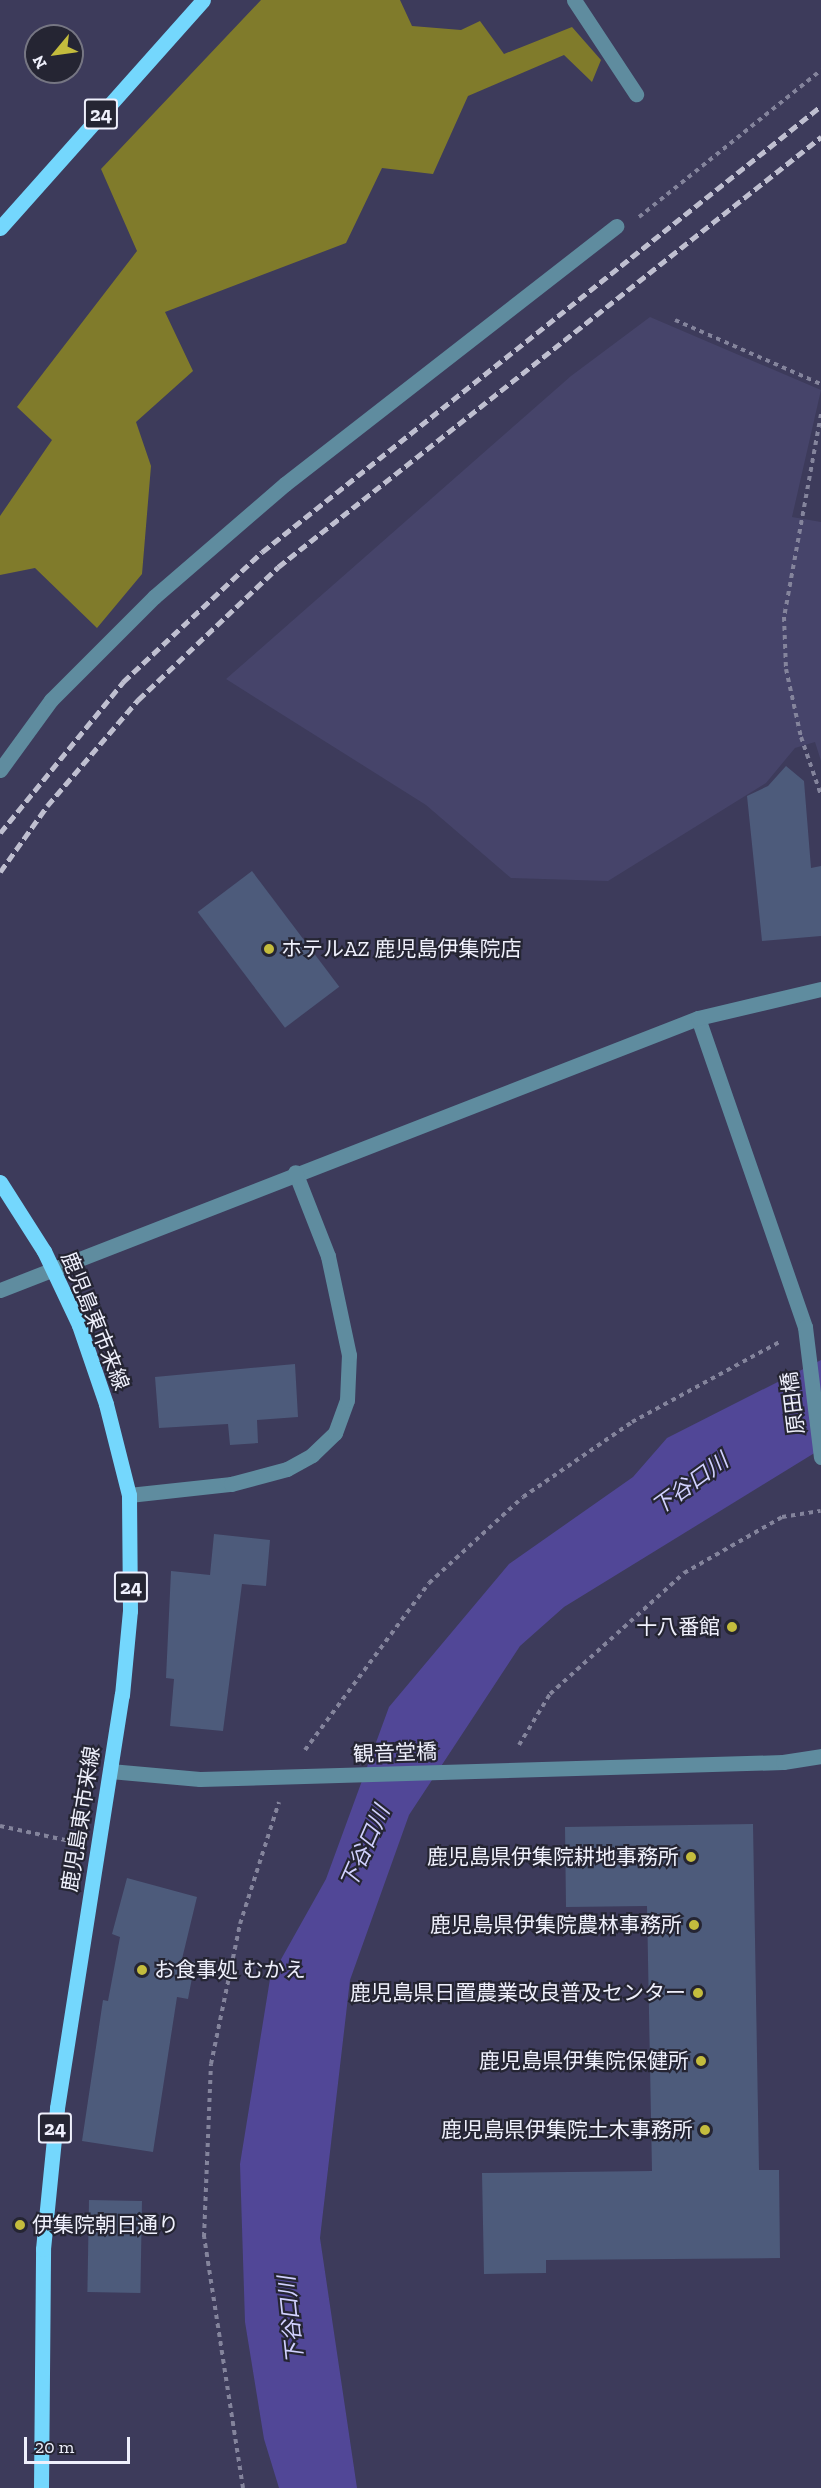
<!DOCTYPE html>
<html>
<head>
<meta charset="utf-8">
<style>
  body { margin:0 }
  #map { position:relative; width:821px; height:2488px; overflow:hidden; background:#3d3b5b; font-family:"Zilla Slab","Noto Sans JP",serif }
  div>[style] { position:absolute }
  .built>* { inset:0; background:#46446a }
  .forest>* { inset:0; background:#807b2b }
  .water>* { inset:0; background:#514797 }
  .building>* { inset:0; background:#4d5b7b; transform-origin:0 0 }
  .path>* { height:4px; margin-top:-2px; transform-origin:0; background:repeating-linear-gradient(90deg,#84849c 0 4.5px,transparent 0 9px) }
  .minor>* { height:15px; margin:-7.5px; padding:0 7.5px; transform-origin:7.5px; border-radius:7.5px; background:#5f8c9f }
  .major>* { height:15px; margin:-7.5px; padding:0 7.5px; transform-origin:7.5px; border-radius:7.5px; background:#74d7fd }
  .rail>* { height:4.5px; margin-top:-2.25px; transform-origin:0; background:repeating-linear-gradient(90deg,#bfbfd0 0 9px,transparent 0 13.5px) }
  .major-bridge>* { height:15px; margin:-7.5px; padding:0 7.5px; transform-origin:7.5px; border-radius:7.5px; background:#74d7fd }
  .dots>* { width:16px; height:16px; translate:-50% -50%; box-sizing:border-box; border:3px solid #252533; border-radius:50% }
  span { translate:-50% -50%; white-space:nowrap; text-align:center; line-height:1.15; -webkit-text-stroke:4.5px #252533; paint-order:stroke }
  .shield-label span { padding:2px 4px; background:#252533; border:2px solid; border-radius:4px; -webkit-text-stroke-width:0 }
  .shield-label { font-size:20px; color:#eff0fc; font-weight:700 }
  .poi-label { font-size:21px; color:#eff0fc }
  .left { translate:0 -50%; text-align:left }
  .right { translate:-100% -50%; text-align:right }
  .street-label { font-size:21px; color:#eff0fc }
  .water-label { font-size:22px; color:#d1d1fe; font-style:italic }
  .north { position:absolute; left:24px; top:24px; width:60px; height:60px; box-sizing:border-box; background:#252533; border:2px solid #767683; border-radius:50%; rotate:241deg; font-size:16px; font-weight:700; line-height:24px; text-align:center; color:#eff0fc }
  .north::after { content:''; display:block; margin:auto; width:21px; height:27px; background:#c4bc3d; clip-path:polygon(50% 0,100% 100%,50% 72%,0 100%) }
  .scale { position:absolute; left:24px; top:2437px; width:106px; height:27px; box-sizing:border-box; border:3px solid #eff0fc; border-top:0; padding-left:8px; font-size:18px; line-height:21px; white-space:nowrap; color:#eff0fc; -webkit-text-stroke:4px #252533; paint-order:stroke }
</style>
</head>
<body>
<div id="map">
  <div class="built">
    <i style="clip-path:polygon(650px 317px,821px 390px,792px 517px,821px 522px,821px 761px,815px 742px,795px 748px,766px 783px,608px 881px,511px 878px,426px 805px,226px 679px,571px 376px)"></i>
  </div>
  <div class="forest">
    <i style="clip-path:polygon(261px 0,400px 0,412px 26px,461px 30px,480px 21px,504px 54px,572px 27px,601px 60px,592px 82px,564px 55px,468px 96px,433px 174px,382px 168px,346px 243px,165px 312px,193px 371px,136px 422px,151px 466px,142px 574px,97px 628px,35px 568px,0 575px,0 516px,52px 440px,17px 407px,137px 251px,101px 169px)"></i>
  </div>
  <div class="water">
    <i style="clip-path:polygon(821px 1360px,821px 1449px,564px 1607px,520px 1646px,409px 1815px,350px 1980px,320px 2238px,357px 2488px,279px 2488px,264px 2439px,245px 2322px,240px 2164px,270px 1979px,326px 1879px,389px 1707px,509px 1564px,633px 1477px,667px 1438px)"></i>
  </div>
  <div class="building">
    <i style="clip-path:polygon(786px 766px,804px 781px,811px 868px,821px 866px,821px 936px,762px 941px,747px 796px,768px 786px)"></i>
    <i style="left:252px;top:871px;width:145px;height:68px;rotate:53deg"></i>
    <i style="clip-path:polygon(295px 1364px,298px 1417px,257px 1420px,258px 1443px,230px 1445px,228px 1424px,159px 1428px,155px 1377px)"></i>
    <i style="clip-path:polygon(214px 1534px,270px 1540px,266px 1586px,242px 1584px,223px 1731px,170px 1726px,174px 1679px,166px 1678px,171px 1571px,210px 1575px)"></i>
    <i style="clip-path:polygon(753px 1824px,759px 2170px,779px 2170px,780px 2258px,546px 2260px,546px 2273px,484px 2274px,482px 2173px,652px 2171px,647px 1906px,566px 1907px,565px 1827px)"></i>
    <i style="clip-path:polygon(127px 1878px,197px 1897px,182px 1959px,195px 1962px,188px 1999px,177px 1997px,153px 2152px,82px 2141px,103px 2000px,108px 2001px,120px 1937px,112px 1934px)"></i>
    <i style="left:89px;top:2200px;width:53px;height:92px;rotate:1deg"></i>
  </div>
  <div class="path">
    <i style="left:639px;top:217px;width:234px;rotate:-38.9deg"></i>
    <i style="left:675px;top:320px;width:159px;rotate:23.7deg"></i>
    <i style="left:821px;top:414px;width:206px;rotate:100.3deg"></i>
    <i style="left:784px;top:617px;width:52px;rotate:87.8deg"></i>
    <i style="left:786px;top:669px;width:70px;rotate:77.6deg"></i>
    <i style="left:801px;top:737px;width:61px;rotate:71deg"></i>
    <i style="left:519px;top:1745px;width:60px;rotate:-58.7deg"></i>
    <i style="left:550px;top:1694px;width:181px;rotate:-42.1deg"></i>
    <i style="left:684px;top:1573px;width:113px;rotate:-29.7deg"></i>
    <i style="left:782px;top:1517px;width:39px;rotate:-9deg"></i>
    <i style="left:305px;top:1750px;width:208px;rotate:-53.4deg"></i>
    <i style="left:429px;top:1583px;width:127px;rotate:-42.5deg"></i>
    <i style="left:523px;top:1497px;width:132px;rotate:-34.5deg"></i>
    <i style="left:632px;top:1422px;width:170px;rotate:-28.5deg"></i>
    <i style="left:0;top:1826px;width:76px;rotate:12.2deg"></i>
    <i style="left:243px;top:2488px;width:254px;rotate:-98.8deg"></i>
    <i style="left:204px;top:2237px;width:173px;rotate:-87.7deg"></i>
    <i style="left:211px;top:2064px;width:143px;rotate:-78.3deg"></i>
    <i style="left:240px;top:1924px;width:128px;rotate:-72.3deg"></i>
  </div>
  <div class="minor">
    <i style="left:574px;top:0;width:113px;rotate:56.6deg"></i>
    <i style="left:0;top:770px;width:87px;rotate:-53.9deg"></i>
    <i style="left:51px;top:700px;width:146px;rotate:-45deg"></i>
    <i style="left:154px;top:597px;width:173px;rotate:-40.8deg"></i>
    <i style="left:285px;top:484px;width:420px;rotate:-37.9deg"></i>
    <i style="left:698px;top:1018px;width:327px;rotate:70.9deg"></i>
    <i style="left:805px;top:1327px;width:131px;rotate:83deg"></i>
    <i style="left:0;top:1290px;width:749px;rotate:-21.29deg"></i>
    <i style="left:698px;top:1018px;width:126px;rotate:-13.3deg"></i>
    <i style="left:129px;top:1495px;width:103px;rotate:-6.2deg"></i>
    <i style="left:231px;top:1484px;width:58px;rotate:-15deg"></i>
    <i style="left:287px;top:1469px;width:29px;rotate:-29deg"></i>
    <i style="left:312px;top:1455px;width:32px;rotate:-44deg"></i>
    <i style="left:335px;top:1433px;width:35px;rotate:-70deg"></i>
    <i style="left:347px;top:1400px;width:45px;rotate:-87.5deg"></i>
    <i style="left:349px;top:1355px;width:101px;rotate:-102deg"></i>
    <i style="left:328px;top:1256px;width:90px;rotate:-111.4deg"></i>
    <i style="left:110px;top:1771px;width:90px;rotate:5.1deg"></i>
    <i style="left:200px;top:1779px;width:583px;rotate:-1.67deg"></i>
    <i style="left:783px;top:1762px;width:38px;rotate:-9deg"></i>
  </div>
  <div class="major">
    <i style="left:0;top:228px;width:305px;rotate:-48.3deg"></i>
    <i style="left:0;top:1182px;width:82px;rotate:57.5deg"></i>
    <i style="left:41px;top:2488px;width:239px;rotate:-89.5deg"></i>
    <i style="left:43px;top:2249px;width:142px;rotate:-84.3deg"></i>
    <i style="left:57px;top:2108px;width:418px;rotate:-81.1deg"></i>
    <i style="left:122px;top:1695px;width:84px;rotate:-84.6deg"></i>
    <i style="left:130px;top:1611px;width:116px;rotate:-90.5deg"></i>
    <i style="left:129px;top:1495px;width:94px;rotate:-104.2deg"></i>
  </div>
  <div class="rail">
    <i style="left:0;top:833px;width:195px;rotate:-50.8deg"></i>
    <i style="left:123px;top:682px;width:190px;rotate:-43.1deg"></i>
    <i style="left:262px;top:552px;width:715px;rotate:-38.58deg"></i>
    <i style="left:0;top:872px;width:81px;rotate:-54.5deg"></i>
    <i style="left:47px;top:806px;width:140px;rotate:-49.4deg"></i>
    <i style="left:138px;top:700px;width:193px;rotate:-43.5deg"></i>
    <i style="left:278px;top:567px;width:693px;rotate:-38.38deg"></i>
  </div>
  <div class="major-bridge">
    <i style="left:44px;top:1251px;width:82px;rotate:64.7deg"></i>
    <i style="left:79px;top:1325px;width:83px;rotate:71.1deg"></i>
  </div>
  <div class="dots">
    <i style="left:269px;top:949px;background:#c4bc3d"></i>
    <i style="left:732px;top:1627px;background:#c4bc3d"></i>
    <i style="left:691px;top:1857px;background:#c4bc3d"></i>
    <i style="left:694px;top:1925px;background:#c4bc3d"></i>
    <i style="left:142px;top:1970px;background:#c4bc3d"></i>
    <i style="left:698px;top:1993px;background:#c4bc3d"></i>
    <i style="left:701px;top:2061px;background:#c4bc3d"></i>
    <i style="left:705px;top:2130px;background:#c4bc3d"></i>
    <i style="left:20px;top:2225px;background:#c4bc3d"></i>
  </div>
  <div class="shield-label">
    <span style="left:101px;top:114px">24</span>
    <span style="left:131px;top:1587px">24</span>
    <span style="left:55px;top:2128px">24</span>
  </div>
  <div class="poi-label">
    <span class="left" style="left:281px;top:949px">ホテルAZ 鹿児島伊集院店</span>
    <span class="right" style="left:720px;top:1627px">十八番館</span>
    <span class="right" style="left:679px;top:1857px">鹿児島県伊集院耕地事務所</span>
    <span class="right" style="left:682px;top:1925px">鹿児島県伊集院農林事務所</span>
    <span class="left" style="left:154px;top:1970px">お食事処 むかえ</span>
    <span class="right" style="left:686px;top:1993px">鹿児島県日置農業改良普及センター</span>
    <span class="right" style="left:689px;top:2061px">鹿児島県伊集院保健所</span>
    <span class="right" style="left:693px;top:2130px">鹿児島県伊集院土木事務所</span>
    <span class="left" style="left:32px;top:2225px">伊集院朝日通り</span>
  </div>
  <div class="street-label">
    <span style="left:95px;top:1321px;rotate:68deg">鹿児島東市来線</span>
    <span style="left:793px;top:1403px;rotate:-97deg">原田橋</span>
    <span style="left:395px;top:1753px;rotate:-2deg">観音堂橋</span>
    <span style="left:81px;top:1819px;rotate:-81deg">鹿児島東市来線</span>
  </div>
  <div class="water-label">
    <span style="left:690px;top:1484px;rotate:-36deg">下谷口川</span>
    <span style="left:365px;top:1847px;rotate:-66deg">下谷口川</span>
    <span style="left:291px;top:2320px;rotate:-96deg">下谷口川</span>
  </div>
  <div class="north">N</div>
  <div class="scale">20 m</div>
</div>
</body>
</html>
